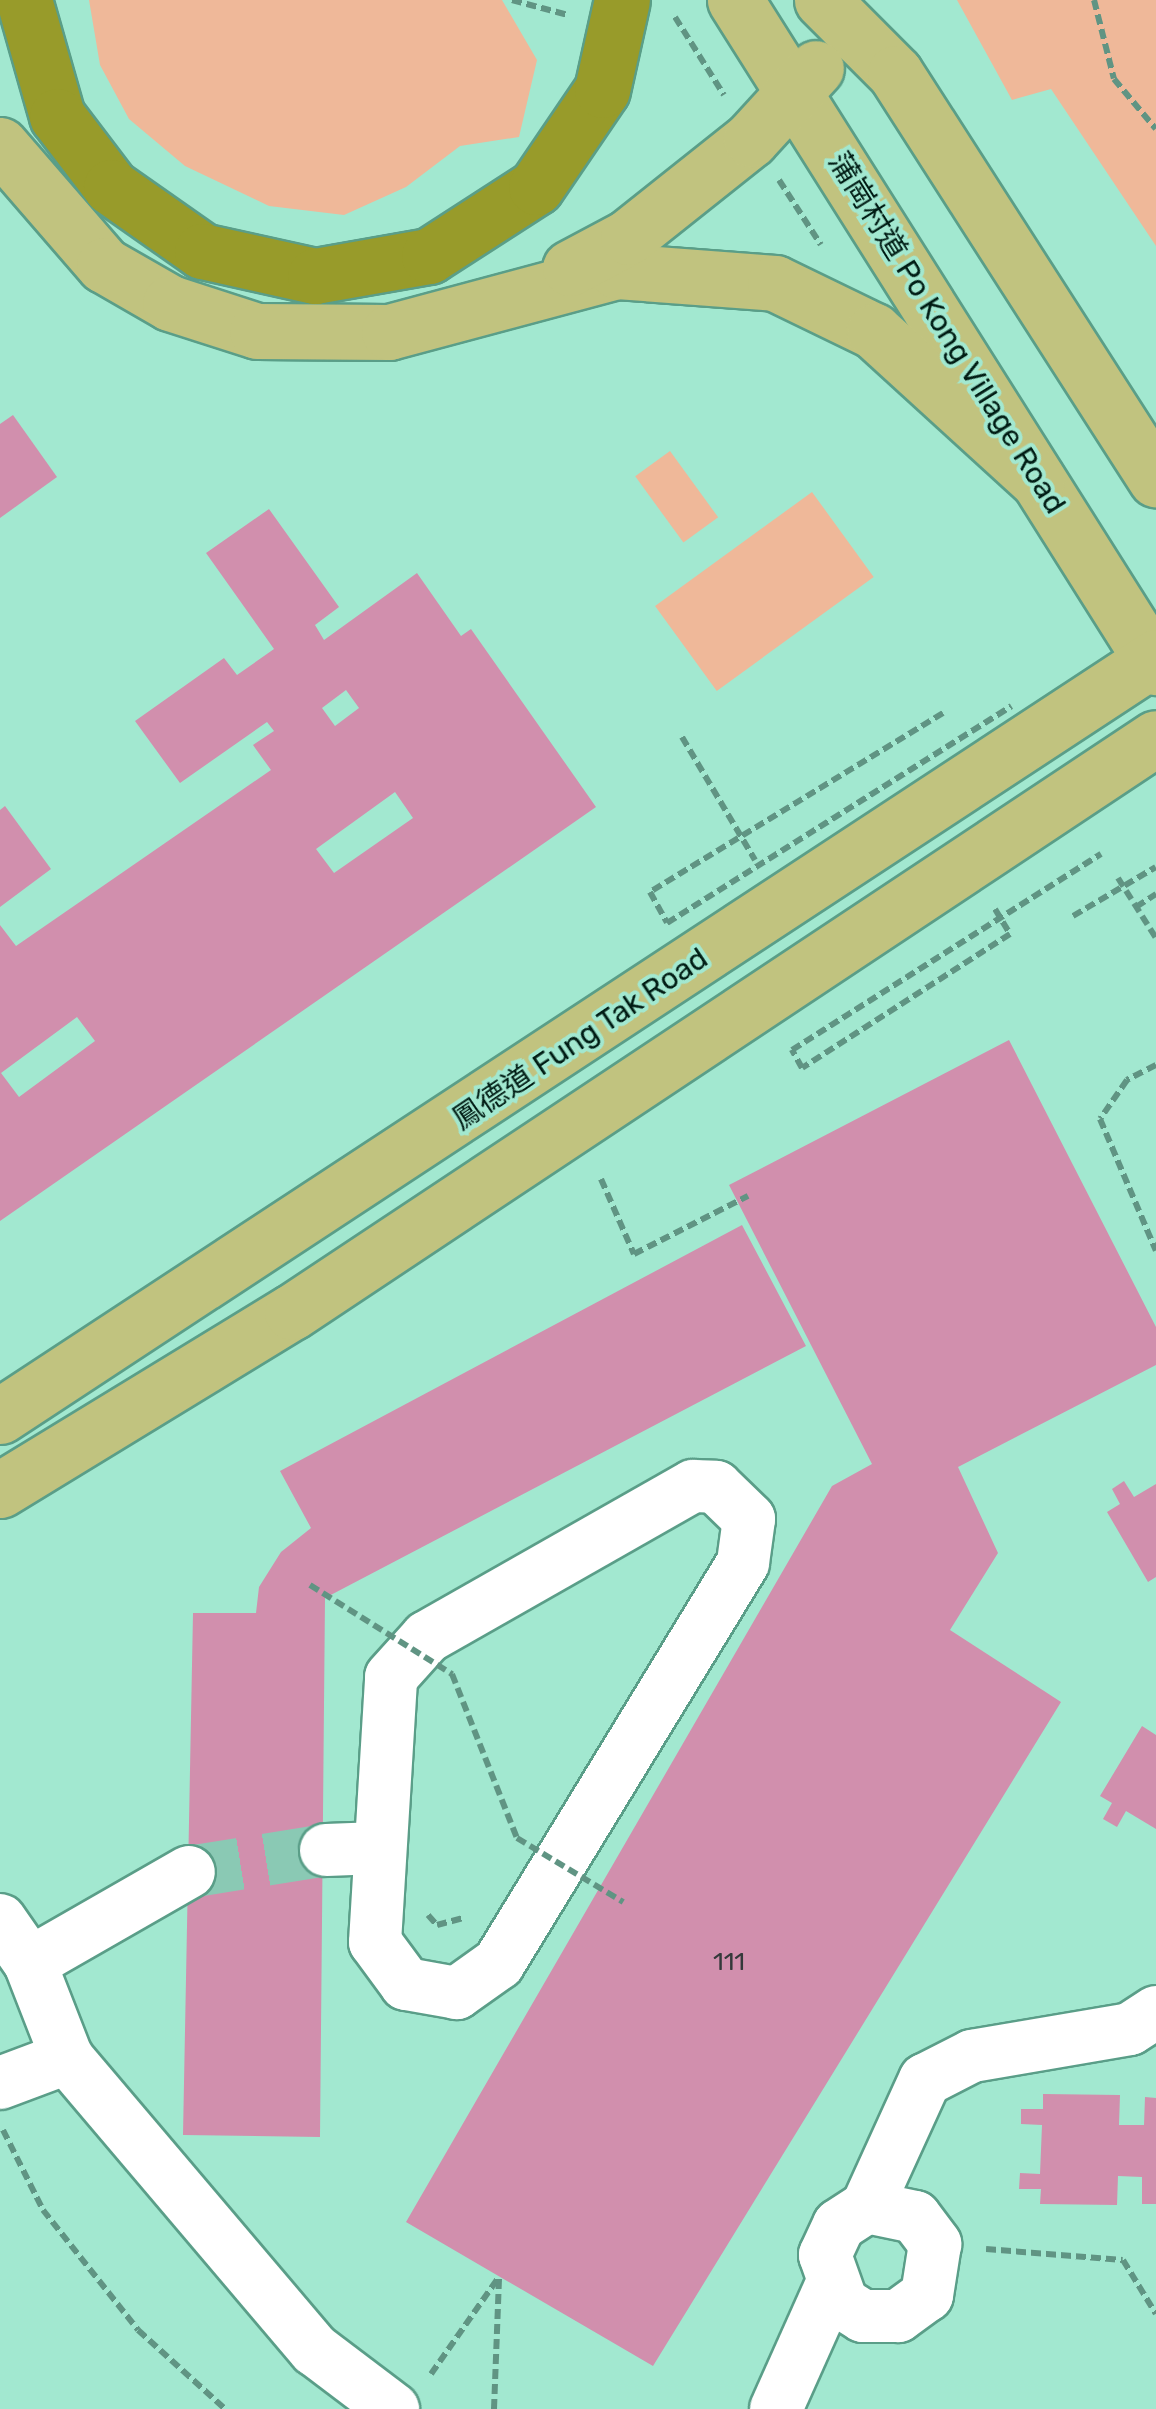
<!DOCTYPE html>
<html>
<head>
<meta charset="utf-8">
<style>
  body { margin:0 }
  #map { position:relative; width:1156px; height:2409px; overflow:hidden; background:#a2e8d0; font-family:Rubik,"Noto Sans TC",sans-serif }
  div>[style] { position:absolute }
  .green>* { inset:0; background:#efb899; transform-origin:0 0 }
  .building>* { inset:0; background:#d18fad }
  .minor-tunnel>* { height:52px; margin-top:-26px; transform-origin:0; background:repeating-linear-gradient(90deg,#8ac9b4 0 52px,transparent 0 78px) }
  .path>* { height:6px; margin-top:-3px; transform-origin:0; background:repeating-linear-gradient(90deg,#609483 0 10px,transparent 0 15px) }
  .roads { filter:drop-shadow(2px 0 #5a9e88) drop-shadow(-2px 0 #5a9e88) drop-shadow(0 2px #5a9e88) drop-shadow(0 -2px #5a9e88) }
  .minor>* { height:52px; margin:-26px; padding:0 26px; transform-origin:26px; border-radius:26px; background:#fff }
  .major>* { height:55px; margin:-27.5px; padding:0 27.5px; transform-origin:27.5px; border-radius:27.5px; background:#c1c37f }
  .highway>* { height:55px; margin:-27.5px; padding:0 27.5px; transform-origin:27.5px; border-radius:27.5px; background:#989b2a }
  .path-bridge>* { height:6px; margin-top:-3px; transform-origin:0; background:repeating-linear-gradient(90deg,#609483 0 10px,transparent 0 15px) }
  span { translate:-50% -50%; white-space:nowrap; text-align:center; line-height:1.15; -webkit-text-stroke:8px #a2e8d0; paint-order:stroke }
  .number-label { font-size:25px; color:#34393a }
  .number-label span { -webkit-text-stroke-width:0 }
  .street-label { font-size:30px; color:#001c14 }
</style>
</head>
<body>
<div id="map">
  <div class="green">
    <i style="clip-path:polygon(89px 0,502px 0,537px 60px,519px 137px,460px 146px,406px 187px,344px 215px,269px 206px,185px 166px,129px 119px,100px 65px)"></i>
    <i style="clip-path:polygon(957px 0,1156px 0,1156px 246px,1051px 89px,1012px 100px)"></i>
    <i style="left:670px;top:451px;width:82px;height:43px;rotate:54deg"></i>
    <i style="left:812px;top:492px;width:105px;height:194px;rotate:54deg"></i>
  </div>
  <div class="building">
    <i style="clip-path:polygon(13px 415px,57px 477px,0 518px,0 424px)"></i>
    <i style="clip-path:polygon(evenodd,269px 509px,339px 607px,315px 625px,324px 640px,417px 573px,461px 636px,471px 629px,596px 807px,0 1221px,0 925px,16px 946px,271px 770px,253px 745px,274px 731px,267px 722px,180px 783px,135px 721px,224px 658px,237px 675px,274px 649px,206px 553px,269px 509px,346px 690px,359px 708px,335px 726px,322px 708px,346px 690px,269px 509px,395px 792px,413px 818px,334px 873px,316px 849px,395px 792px,269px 509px,77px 1017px,95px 1041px,19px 1097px,1px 1073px,77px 1017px)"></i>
    <i style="clip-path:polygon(5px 806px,51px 869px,0 907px,0 810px)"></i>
    <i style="clip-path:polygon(1009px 1040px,1156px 1327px,1156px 1365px,958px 1467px,998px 1553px,950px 1630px,1061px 1702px,653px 2366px,406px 2222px,832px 1486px,872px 1464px,729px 1185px)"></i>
    <i style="clip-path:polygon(742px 1225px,806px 1346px,325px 1598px,320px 2137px,183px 2135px,193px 1613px,256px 1613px,259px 1587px,281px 1552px,311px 1528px,280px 1471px)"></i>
    <i style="clip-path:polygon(1124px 1481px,1134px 1497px,1156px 1484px,1156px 1577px,1148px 1582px,1107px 1512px,1120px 1504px,1112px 1489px)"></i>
    <i style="clip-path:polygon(1142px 1726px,1156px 1735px,1156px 1829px,1126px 1811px,1117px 1827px,1103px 1819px,1112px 1803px,1100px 1796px)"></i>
    <i style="clip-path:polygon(1043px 2094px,1120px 2095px,1119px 2125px,1144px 2125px,1145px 2097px,1156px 2098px,1156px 2204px,1142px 2204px,1142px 2177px,1118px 2176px,1117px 2205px,1040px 2204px,1041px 2189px,1019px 2189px,1020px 2173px,1040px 2174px,1042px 2125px,1021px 2124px,1021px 2109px,1043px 2109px)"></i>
  </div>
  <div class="minor-tunnel">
    <i style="left:189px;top:1872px;width:139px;rotate:-9.1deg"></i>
  </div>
  <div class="path">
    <i style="left:512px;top:0;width:58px;rotate:15deg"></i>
    <i style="left:1094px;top:0;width:81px;rotate:75.8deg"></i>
    <i style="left:1114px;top:79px;width:65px;rotate:50deg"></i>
    <i style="left:675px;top:17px;width:92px;rotate:57.9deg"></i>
    <i style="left:779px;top:180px;width:77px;rotate:57.1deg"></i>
    <i style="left:682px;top:737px;width:143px;rotate:59.3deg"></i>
    <i style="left:1136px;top:907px;width:24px;rotate:-33deg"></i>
    <i style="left:995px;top:909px;width:29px;rotate:59deg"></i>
    <i style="left:1073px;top:916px;width:96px;rotate:-30.6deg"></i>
    <i style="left:1156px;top:1065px;width:33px;rotate:153deg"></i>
    <i style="left:1127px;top:1080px;width:47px;rotate:124.7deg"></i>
    <i style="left:1100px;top:1119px;width:143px;rotate:67deg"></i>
    <i style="left:601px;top:1179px;width:82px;rotate:66.3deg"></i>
    <i style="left:634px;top:1254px;width:128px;rotate:-27deg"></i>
    <i style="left:428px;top:1915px;width:13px;rotate:48deg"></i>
    <i style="left:437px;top:1925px;width:28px;rotate:-15deg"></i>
    <i style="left:3px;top:2130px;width:89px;rotate:63.4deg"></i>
    <i style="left:43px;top:2210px;width:153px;rotate:51.6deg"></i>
    <i style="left:138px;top:2330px;width:118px;rotate:42.2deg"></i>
    <i style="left:986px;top:2249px;width:137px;rotate:4.6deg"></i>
    <i style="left:1123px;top:2260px;width:63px;rotate:58.6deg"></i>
    <i style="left:431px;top:2374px;width:118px;rotate:-55deg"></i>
    <i style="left:494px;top:2409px;width:131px;rotate:-87.8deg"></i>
  </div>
  <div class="roads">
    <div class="minor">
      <i style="left:693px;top:1486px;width:23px;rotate:2deg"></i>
      <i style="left:716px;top:1487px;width:46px;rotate:44.1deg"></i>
      <i style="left:749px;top:1519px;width:44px;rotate:97.8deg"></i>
      <i style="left:743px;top:1563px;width:469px;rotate:121.4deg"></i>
      <i style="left:499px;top:1963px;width:52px;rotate:144.5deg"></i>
      <i style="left:457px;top:1993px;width:52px;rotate:-170deg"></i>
      <i style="left:406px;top:1984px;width:52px;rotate:-126.4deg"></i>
      <i style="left:375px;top:1942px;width:265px;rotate:-86.5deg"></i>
      <i style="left:391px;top:1677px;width:54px;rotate:-48deg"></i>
      <i style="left:427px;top:1637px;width:306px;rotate:-29.6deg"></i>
      <i style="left:326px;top:1850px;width:53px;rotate:-2.2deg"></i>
      <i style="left:0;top:1920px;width:52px;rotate:55.1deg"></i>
      <i style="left:30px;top:1963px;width:102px;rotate:68.7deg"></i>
      <i style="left:67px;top:2058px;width:383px;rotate:49.7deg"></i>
      <i style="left:315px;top:2350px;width:98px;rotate:37.1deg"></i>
      <i style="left:30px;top:1963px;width:183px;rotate:-29.8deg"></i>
      <i style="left:0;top:2083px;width:72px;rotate:-20.5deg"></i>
      <i style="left:867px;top:2207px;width:49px;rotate:11.8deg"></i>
      <i style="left:915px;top:2217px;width:34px;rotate:53deg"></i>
      <i style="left:935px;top:2244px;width:52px;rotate:98.9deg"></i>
      <i style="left:927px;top:2295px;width:36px;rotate:144deg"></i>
      <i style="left:898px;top:2316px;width:35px;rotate:180deg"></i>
      <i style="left:863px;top:2316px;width:25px;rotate:-148deg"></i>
      <i style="left:842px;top:2303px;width:51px;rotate:-109.5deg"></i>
      <i style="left:825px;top:2255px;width:33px;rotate:-65deg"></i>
      <i style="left:839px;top:2225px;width:33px;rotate:-33deg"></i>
      <i style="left:867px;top:2207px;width:140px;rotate:-65.5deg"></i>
      <i style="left:925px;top:2080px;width:53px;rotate:-27.1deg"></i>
      <i style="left:972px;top:2056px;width:160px;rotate:-9.7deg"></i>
      <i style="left:1130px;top:2029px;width:31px;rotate:-33deg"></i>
      <i style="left:776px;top:2409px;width:133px;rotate:-65.9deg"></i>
    </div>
    <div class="major">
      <i style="left:735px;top:0;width:789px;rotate:57.74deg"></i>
      <i style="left:822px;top:0;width:103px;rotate:45deg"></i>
      <i style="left:895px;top:73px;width:483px;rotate:57.3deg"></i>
      <i style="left:0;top:145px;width:159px;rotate:49.1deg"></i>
      <i style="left:104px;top:265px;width:76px;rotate:29.9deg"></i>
      <i style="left:170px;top:303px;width:91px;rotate:17.8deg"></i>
      <i style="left:257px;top:331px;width:132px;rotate:0.4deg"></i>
      <i style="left:389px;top:332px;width:236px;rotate:-15deg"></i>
      <i style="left:617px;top:271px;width:158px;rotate:4.3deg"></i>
      <i style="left:775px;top:283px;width:110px;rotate:25.9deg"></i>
      <i style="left:874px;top:331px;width:221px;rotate:42.4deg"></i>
      <i style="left:570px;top:268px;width:66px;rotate:-28.1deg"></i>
      <i style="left:628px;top:237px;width:157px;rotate:-38.5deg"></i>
      <i style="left:751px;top:139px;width:96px;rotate:-47.5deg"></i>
      <i style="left:0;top:1416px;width:1383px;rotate:-33.29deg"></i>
      <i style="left:0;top:1490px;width:342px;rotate:-31.4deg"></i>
      <i style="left:292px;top:1312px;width:1037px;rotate:-33.6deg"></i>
    </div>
    <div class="highway">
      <i style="left:24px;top:0;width:121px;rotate:74.1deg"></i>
      <i style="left:57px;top:116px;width:89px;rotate:52.7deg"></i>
      <i style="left:111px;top:187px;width:111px;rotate:35.1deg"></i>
      <i style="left:202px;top:251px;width:116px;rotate:12.5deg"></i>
      <i style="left:315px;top:276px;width:116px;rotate:-10deg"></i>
      <i style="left:429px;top:256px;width:127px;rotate:-32.8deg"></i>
      <i style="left:536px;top:187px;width:117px;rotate:-55.8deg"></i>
      <i style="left:602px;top:90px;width:92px;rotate:-77.5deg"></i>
    </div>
  </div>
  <div class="path-bridge">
    <i style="left:943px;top:713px;width:343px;rotate:148.6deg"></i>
    <i style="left:650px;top:892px;width:35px;rotate:61deg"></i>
    <i style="left:667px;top:923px;width:407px;rotate:-32.2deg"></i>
    <i style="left:1118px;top:878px;width:71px;rotate:57.7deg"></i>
    <i style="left:1010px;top:934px;width:247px;rotate:147.2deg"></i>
    <i style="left:802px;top:1068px;width:21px;rotate:-119deg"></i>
    <i style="left:792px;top:1050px;width:366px;rotate:-32.4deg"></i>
    <i style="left:310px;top:1585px;width:168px;rotate:32.1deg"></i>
    <i style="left:452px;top:1674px;width:176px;rotate:68.4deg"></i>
    <i style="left:517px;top:1838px;width:124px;rotate:31.1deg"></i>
  </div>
  <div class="number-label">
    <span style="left:729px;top:1962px">111</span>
  </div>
  <div class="street-label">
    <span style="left:947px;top:333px;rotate:58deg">蒲崗村道 Po Kong Village Road</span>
    <span style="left:580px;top:1039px;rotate:-34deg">鳳德道 Fung Tak Road</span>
  </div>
</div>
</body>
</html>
